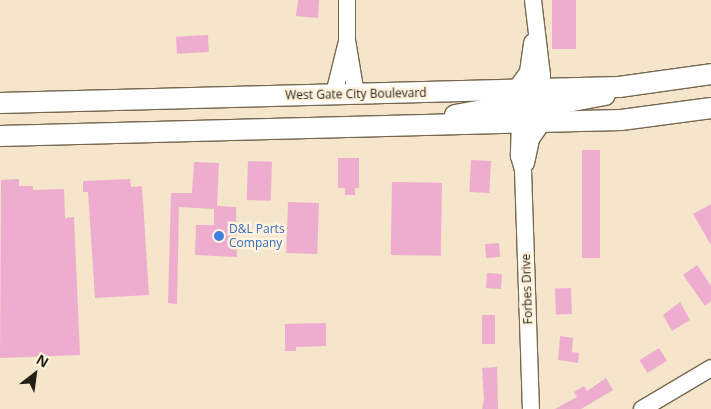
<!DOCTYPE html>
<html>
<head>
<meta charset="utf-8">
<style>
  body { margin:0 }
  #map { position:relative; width:711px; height:409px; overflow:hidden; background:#f4e5cb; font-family:"Open Sans",sans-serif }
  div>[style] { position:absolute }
  .building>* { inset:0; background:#eeadce; transform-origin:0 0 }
  .roads { filter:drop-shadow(1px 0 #756850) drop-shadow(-1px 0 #756850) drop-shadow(0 1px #756850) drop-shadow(0 -1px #756850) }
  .minor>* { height:16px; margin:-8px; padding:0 8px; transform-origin:8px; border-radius:8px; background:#fff }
  .major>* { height:20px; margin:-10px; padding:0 10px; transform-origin:10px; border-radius:10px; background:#fff }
  .dots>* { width:14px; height:14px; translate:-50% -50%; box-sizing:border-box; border:2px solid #fff3de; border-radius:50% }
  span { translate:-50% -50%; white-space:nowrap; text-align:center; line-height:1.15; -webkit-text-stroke:5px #fff3de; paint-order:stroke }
  .street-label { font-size:12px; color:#241f15 }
  .shop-label { font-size:12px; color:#366cbe }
  .left { translate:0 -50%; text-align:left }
  .north { position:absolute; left:10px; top:349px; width:50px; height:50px; -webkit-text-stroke:4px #fff3de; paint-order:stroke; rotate:30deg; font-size:14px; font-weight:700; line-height:20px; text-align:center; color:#241f15 }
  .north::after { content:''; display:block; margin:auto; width:18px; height:22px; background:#241f15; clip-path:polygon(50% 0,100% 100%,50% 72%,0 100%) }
</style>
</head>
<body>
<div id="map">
  <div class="building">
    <i style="clip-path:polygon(298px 0,319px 0,318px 18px,296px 16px)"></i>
    <i style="left:552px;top:0;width:24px;height:49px"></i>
    <i style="left:208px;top:35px;width:17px;height:32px;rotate:87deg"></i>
    <i style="left:582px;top:150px;width:18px;height:108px"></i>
    <i style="clip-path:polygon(338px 158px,359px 158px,359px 188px,355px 188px,355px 195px,345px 195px,345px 188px,338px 188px)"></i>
    <i style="left:471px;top:160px;width:20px;height:32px;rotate:3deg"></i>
    <i style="left:248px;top:161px;width:24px;height:39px;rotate:2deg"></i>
    <i style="clip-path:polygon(194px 162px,219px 163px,217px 206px,236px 207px,237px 257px,195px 255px,196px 225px,214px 225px,214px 209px,179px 207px,177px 304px,168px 303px,171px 193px,192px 193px)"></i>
    <i style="clip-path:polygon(19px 179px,19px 186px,33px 186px,33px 190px,64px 189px,65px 218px,74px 217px,80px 355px,0 358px,1px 180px)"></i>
    <i style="clip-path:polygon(130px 179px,131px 187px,142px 186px,149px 295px,95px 298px,88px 192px,83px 192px,83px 181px)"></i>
    <i style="left:392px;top:182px;width:50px;height:73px;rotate:1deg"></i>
    <i style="left:288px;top:202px;width:31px;height:51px;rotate:2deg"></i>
    <i style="clip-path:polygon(711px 204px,711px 245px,693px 214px)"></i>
    <i style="left:499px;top:243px;width:14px;height:14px;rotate:86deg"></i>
    <i style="clip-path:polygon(697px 265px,711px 286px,711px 301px,705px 306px,683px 275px)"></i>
    <i style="left:487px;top:273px;width:15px;height:15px;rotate:4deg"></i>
    <i style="left:571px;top:288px;width:26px;height:16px;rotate:88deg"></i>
    <i style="clip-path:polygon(680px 302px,690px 320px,672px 331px,663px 315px)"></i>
    <i style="left:482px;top:315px;width:13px;height:29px"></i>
    <i style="clip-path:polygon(326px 323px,326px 346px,296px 347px,296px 351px,285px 351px,285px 324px)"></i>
    <i style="clip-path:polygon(560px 336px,573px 338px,572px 352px,579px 353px,578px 363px,558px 360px)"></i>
    <i style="left:659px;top:348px;width:15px;height:23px;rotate:58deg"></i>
    <i style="clip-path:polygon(497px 367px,498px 409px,482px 409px,484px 400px,482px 368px)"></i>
    <i style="clip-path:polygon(606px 378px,613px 390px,603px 396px,581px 409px,555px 409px,577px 397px,574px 392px,584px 386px,587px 391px)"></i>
  </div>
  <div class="roads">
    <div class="minor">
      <i style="left:347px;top:0;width:40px;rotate:90deg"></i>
      <i style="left:347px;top:40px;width:55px;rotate:80.5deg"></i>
      <i style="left:533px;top:0;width:76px;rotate:83.2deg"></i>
      <i style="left:542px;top:75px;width:14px;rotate:102deg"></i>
      <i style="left:515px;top:90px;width:22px;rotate:-54deg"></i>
      <i style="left:528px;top:72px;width:30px;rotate:-82deg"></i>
      <i style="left:334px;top:94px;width:50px;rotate:-76.2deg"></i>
      <i style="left:520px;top:122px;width:34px;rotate:92deg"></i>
      <i style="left:519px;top:156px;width:15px;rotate:74deg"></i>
      <i style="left:523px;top:170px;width:239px;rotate:88.1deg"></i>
      <i style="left:526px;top:163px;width:25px;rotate:-78deg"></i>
      <i style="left:531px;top:139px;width:21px;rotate:-55deg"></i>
      <i style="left:642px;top:409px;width:80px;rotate:-30.7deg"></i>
    </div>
    <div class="major">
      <i style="left:0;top:103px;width:619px;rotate:-1.48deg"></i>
      <i style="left:619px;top:87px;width:93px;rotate:-8deg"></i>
      <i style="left:455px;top:115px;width:68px;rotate:-10.2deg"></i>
      <i style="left:522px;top:103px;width:22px;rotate:-39deg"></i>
      <i style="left:520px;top:122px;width:26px;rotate:-36deg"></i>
      <i style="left:541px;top:107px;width:65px;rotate:-10.6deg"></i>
      <i style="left:0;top:136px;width:621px;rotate:-1.48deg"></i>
      <i style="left:621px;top:120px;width:91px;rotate:-7.6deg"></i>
    </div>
  </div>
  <div class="dots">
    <i style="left:219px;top:236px;background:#3f7fe0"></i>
  </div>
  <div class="street-label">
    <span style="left:356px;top:94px;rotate:-1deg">West Gate City Boulevard</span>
    <span style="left:527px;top:289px;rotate:-92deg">Forbes Drive</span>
  </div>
  <div class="shop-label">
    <span class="left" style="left:229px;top:236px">D&amp;L Parts<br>Company</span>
  </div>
  <div class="north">N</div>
</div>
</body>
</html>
